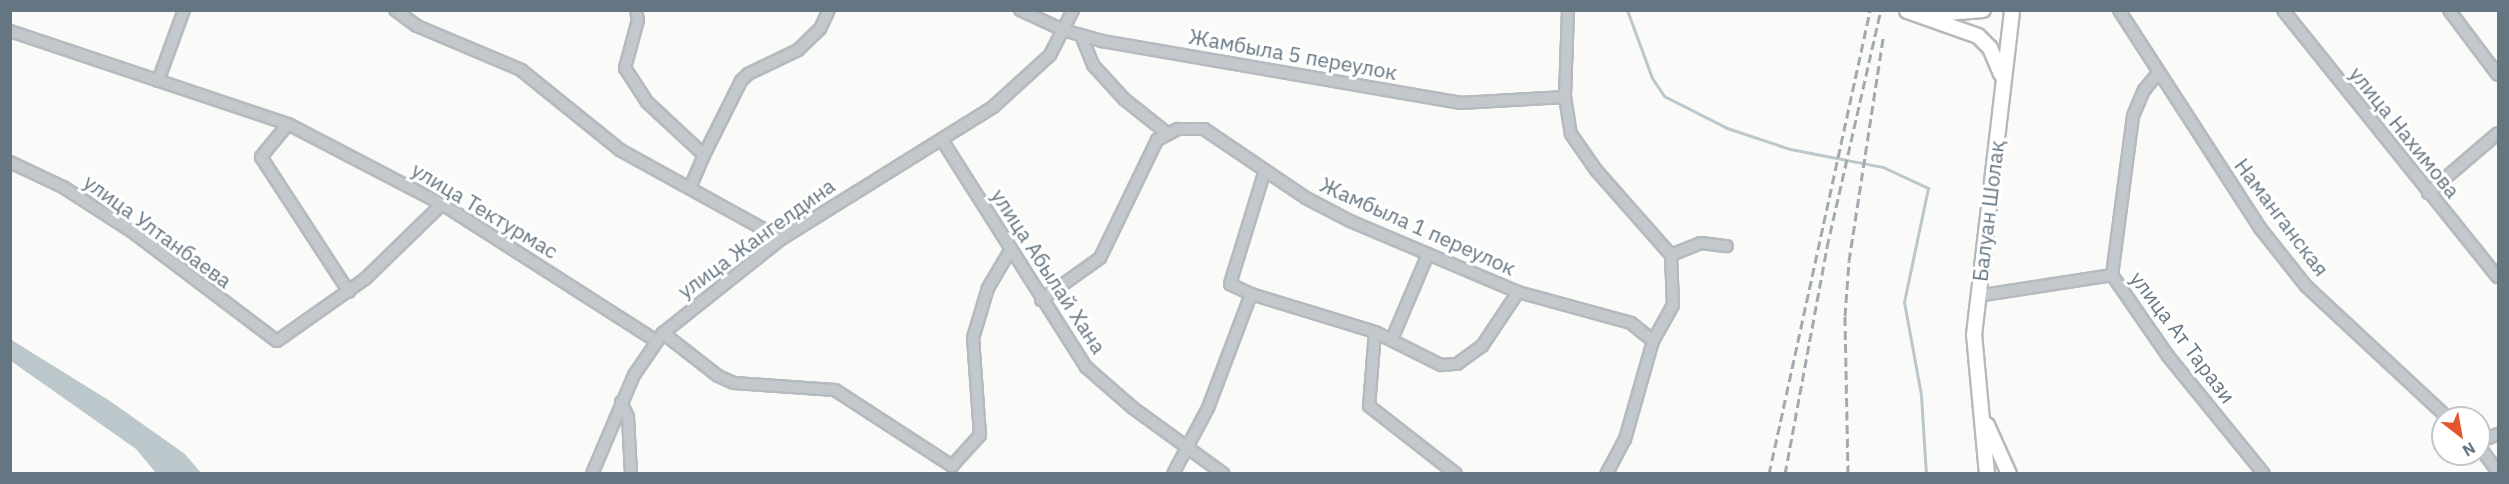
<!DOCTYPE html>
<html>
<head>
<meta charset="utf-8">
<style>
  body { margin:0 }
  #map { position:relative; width:2509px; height:484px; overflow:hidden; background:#fafaf8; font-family:"IBM Plex Sans",sans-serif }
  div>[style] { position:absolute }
  .water>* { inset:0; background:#bbc7cb }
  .stream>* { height:3px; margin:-1.5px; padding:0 1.5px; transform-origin:1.5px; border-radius:1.5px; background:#bbc7cb }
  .roads { filter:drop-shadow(2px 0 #b5babe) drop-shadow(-2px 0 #b5babe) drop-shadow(0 2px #b5babe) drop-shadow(0 -2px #b5babe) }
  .minor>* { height:10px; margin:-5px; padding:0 5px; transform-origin:5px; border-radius:5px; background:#c3c8cc }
  .major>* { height:14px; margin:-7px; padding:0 7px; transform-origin:7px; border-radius:7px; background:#fff }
  .rail>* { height:3px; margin-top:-1.5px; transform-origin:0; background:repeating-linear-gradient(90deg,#a2aab0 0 9px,transparent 0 13.5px) }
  span { translate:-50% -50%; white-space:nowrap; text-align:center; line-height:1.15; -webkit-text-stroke:6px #fff; paint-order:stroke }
  .street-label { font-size:21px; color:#657683 }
  .frame { position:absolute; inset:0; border:12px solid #657683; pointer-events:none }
  .north { position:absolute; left:2431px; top:406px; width:60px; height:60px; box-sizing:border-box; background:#fff; border:2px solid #c1c8cd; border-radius:50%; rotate:149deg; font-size:16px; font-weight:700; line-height:24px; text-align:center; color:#657683 }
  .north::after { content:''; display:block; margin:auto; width:21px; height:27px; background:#e4572e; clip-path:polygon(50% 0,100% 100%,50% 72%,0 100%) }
</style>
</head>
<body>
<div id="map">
  <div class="water">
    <i style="clip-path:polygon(10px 339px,110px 401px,185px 454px,201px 473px,156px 473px,136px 449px,11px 361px)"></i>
  </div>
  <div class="stream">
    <i style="left:1627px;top:10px;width:72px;rotate:69.8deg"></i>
    <i style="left:1652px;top:78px;width:22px;rotate:56deg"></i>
    <i style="left:1664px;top:96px;width:71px;rotate:26.9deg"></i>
    <i style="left:1727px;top:128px;width:66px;rotate:18.4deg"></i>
    <i style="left:1790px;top:149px;width:95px;rotate:11deg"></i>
    <i style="left:1883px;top:167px;width:50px;rotate:25deg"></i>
    <i style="left:1928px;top:188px;width:116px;rotate:101.9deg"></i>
    <i style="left:1904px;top:302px;width:95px;rotate:79.6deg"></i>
    <i style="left:1921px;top:395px;width:79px;rotate:86.4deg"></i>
  </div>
  <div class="roads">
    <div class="minor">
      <i style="left:395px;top:10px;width:27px;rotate:36deg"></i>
      <i style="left:417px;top:26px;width:113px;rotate:22.9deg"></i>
      <i style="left:521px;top:70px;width:127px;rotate:38.9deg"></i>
      <i style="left:620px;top:150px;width:184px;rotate:28.9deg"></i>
      <i style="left:636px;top:10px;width:10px;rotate:79deg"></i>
      <i style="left:638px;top:20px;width:50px;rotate:105.2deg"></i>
      <i style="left:625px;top:68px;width:40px;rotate:57.1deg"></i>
      <i style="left:647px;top:102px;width:78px;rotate:42.9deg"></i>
      <i style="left:704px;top:155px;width:34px;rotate:113deg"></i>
      <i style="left:1020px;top:10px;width:47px;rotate:24.9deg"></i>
      <i style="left:1063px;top:30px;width:41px;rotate:15.8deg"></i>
      <i style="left:1102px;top:41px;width:363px;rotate:9.8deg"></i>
      <i style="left:1460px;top:103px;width:105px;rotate:-3.3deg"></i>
      <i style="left:1568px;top:10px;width:87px;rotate:92deg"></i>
      <i style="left:1565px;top:97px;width:37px;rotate:81deg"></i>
      <i style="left:1571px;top:134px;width:44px;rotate:55.2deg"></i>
      <i style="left:1596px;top:170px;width:113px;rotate:48.6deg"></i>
      <i style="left:1671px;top:255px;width:50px;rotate:87.7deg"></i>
      <i style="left:1673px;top:305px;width:41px;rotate:119.1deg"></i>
      <i style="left:1653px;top:341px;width:102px;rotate:105.9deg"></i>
      <i style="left:1625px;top:439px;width:40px;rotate:118deg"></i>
      <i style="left:2119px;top:10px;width:260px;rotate:57.1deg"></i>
      <i style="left:2260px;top:228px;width:74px;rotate:51.6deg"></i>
      <i style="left:2306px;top:286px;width:194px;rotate:42.9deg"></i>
      <i style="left:2283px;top:10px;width:343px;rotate:51.2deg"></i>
      <i style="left:2449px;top:10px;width:81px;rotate:53deg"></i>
      <i style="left:10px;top:31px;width:293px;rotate:18.5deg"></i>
      <i style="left:288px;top:124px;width:174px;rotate:27.5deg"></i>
      <i style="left:442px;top:204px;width:254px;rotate:32.6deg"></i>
      <i style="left:1081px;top:35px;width:32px;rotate:68deg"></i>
      <i style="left:1093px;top:65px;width:46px;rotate:47.6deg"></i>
      <i style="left:1124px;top:99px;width:56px;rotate:38.5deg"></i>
      <i style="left:2158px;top:73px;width:22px;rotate:129deg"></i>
      <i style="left:2144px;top:90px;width:28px;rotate:113deg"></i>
      <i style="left:2133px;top:116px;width:160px;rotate:97.5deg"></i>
      <i style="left:2112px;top:275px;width:98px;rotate:55.3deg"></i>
      <i style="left:2168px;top:356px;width:152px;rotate:50.9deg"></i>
      <i style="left:158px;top:81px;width:76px;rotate:-69.9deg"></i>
      <i style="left:288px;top:124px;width:43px;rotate:129.3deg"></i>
      <i style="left:261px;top:157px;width:161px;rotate:56.9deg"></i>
      <i style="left:942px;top:140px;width:269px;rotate:57.6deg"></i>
      <i style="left:1086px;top:367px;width:62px;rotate:41.1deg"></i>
      <i style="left:1133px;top:408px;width:112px;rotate:36deg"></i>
      <i style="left:704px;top:155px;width:83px;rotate:-63.4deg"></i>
      <i style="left:741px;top:81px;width:10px;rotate:-45deg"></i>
      <i style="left:748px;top:74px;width:55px;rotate:-25.6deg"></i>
      <i style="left:798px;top:50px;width:30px;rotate:-44deg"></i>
      <i style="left:820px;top:29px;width:21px;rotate:-65deg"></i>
      <i style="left:10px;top:162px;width:59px;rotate:25.3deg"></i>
      <i style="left:63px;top:187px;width:85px;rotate:32.9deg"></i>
      <i style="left:134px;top:233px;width:179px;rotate:37.1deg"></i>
      <i style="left:277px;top:341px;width:108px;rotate:-35.2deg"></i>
      <i style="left:365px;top:279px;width:107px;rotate:-44.2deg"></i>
      <i style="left:2428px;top:193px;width:92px;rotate:-40.6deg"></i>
      <i style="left:1671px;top:255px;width:32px;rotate:-22deg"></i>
      <i style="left:1701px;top:243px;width:26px;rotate:7deg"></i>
      <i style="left:1251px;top:294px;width:130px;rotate:17deg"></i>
      <i style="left:1375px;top:332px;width:74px;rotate:26.6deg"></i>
      <i style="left:1441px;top:365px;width:16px;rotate:-4deg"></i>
      <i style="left:1457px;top:364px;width:31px;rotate:-36deg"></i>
      <i style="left:1482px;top:346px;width:65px;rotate:-56.3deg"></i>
      <i style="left:1977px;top:296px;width:137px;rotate:-8.8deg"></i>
      <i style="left:1041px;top:300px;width:72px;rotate:-35.4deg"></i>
      <i style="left:1100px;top:258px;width:131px;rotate:-64.2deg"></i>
      <i style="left:1157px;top:140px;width:24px;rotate:-28deg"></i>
      <i style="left:1178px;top:129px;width:26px"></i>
      <i style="left:1204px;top:129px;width:123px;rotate:34.1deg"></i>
      <i style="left:1306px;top:198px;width:50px;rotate:27.6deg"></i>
      <i style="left:1350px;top:221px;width:182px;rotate:22.9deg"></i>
      <i style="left:1518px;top:292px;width:117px;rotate:15.3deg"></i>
      <i style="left:1631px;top:323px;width:28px;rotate:39deg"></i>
      <i style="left:1375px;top:332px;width:74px;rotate:94.6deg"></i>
      <i style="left:1369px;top:406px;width:110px;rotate:38deg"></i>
      <i style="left:663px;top:333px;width:70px;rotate:38deg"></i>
      <i style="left:718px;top:376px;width:17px;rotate:24deg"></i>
      <i style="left:734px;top:383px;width:101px;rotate:4deg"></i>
      <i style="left:835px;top:390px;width:140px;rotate:33deg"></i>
      <i style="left:952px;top:466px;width:42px;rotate:-47.9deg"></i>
      <i style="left:980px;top:435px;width:97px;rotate:-94.1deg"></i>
      <i style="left:973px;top:338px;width:52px;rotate:-73.3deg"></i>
      <i style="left:988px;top:288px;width:45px;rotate:-59.5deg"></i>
      <i style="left:1392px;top:339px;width:92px;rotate:-67deg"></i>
      <i style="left:621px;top:402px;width:17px;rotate:65deg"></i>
      <i style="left:628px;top:417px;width:57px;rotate:87deg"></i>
      <i style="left:2479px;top:442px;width:21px;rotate:-23deg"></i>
      <i style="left:2479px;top:446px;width:32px;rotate:54deg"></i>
      <i style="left:592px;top:474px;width:108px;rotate:-67deg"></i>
      <i style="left:634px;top:375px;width:51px;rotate:-55.4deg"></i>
      <i style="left:663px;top:333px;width:151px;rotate:-38.5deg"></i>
      <i style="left:781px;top:239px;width:250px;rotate:-31.9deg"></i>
      <i style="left:993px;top:107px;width:77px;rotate:-42.4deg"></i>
      <i style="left:1050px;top:55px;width:51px;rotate:-62.9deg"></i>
      <i style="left:1173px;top:474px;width:75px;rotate:-62.1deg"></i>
      <i style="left:1208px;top:408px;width:122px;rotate:-69.3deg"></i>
      <i style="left:1251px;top:294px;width:23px;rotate:-155deg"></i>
      <i style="left:1230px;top:284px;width:119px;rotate:-72.9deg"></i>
    </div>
    <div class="major">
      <i style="left:1907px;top:11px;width:75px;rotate:19.4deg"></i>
      <i style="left:1978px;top:36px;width:17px;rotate:45deg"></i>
      <i style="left:1990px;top:48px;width:28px;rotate:67deg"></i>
      <i style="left:1935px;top:14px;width:48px;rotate:-4.8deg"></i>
      <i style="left:1987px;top:425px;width:54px;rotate:65.8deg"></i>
      <i style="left:1987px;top:474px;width:140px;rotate:-95.3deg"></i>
      <i style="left:1974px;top:335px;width:327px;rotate:-83.3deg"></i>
    </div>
  </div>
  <div class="rail">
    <i style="left:1769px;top:474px;width:475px;rotate:-77.7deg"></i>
    <i style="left:1785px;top:474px;width:231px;rotate:-79.5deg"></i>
    <i style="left:1827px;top:247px;width:243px;rotate:-77.2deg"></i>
    <i style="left:1848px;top:474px;width:158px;rotate:-91.1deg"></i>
    <i style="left:1845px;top:316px;width:55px;rotate:-85.8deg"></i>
    <i style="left:1849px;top:261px;width:226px;rotate:-81.3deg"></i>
  </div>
  <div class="street-label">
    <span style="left:1293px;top:54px;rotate:10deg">Жамбыла 5 переулок</span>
    <span style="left:2405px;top:132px;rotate:51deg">улица Нахимова</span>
    <span style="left:485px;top:210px;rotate:31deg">улица Тектурмас</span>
    <span style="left:1988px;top:211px;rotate:-83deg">Балуан Шолақ</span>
    <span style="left:2282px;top:217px;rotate:53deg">Наманганская</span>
    <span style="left:1418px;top:226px;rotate:24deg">Жамбыла 1 переулок</span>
    <span style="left:158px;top:231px;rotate:36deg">улица Ултанбаева</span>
    <span style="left:756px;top:238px;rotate:-36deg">улица Жангелдина</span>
    <span style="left:1049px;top:271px;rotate:57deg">улица Абылай Хана</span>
    <span style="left:2183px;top:337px;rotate:53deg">улица Ат Тарази</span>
  </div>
  <div class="frame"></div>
  <div class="north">N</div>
</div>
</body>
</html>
